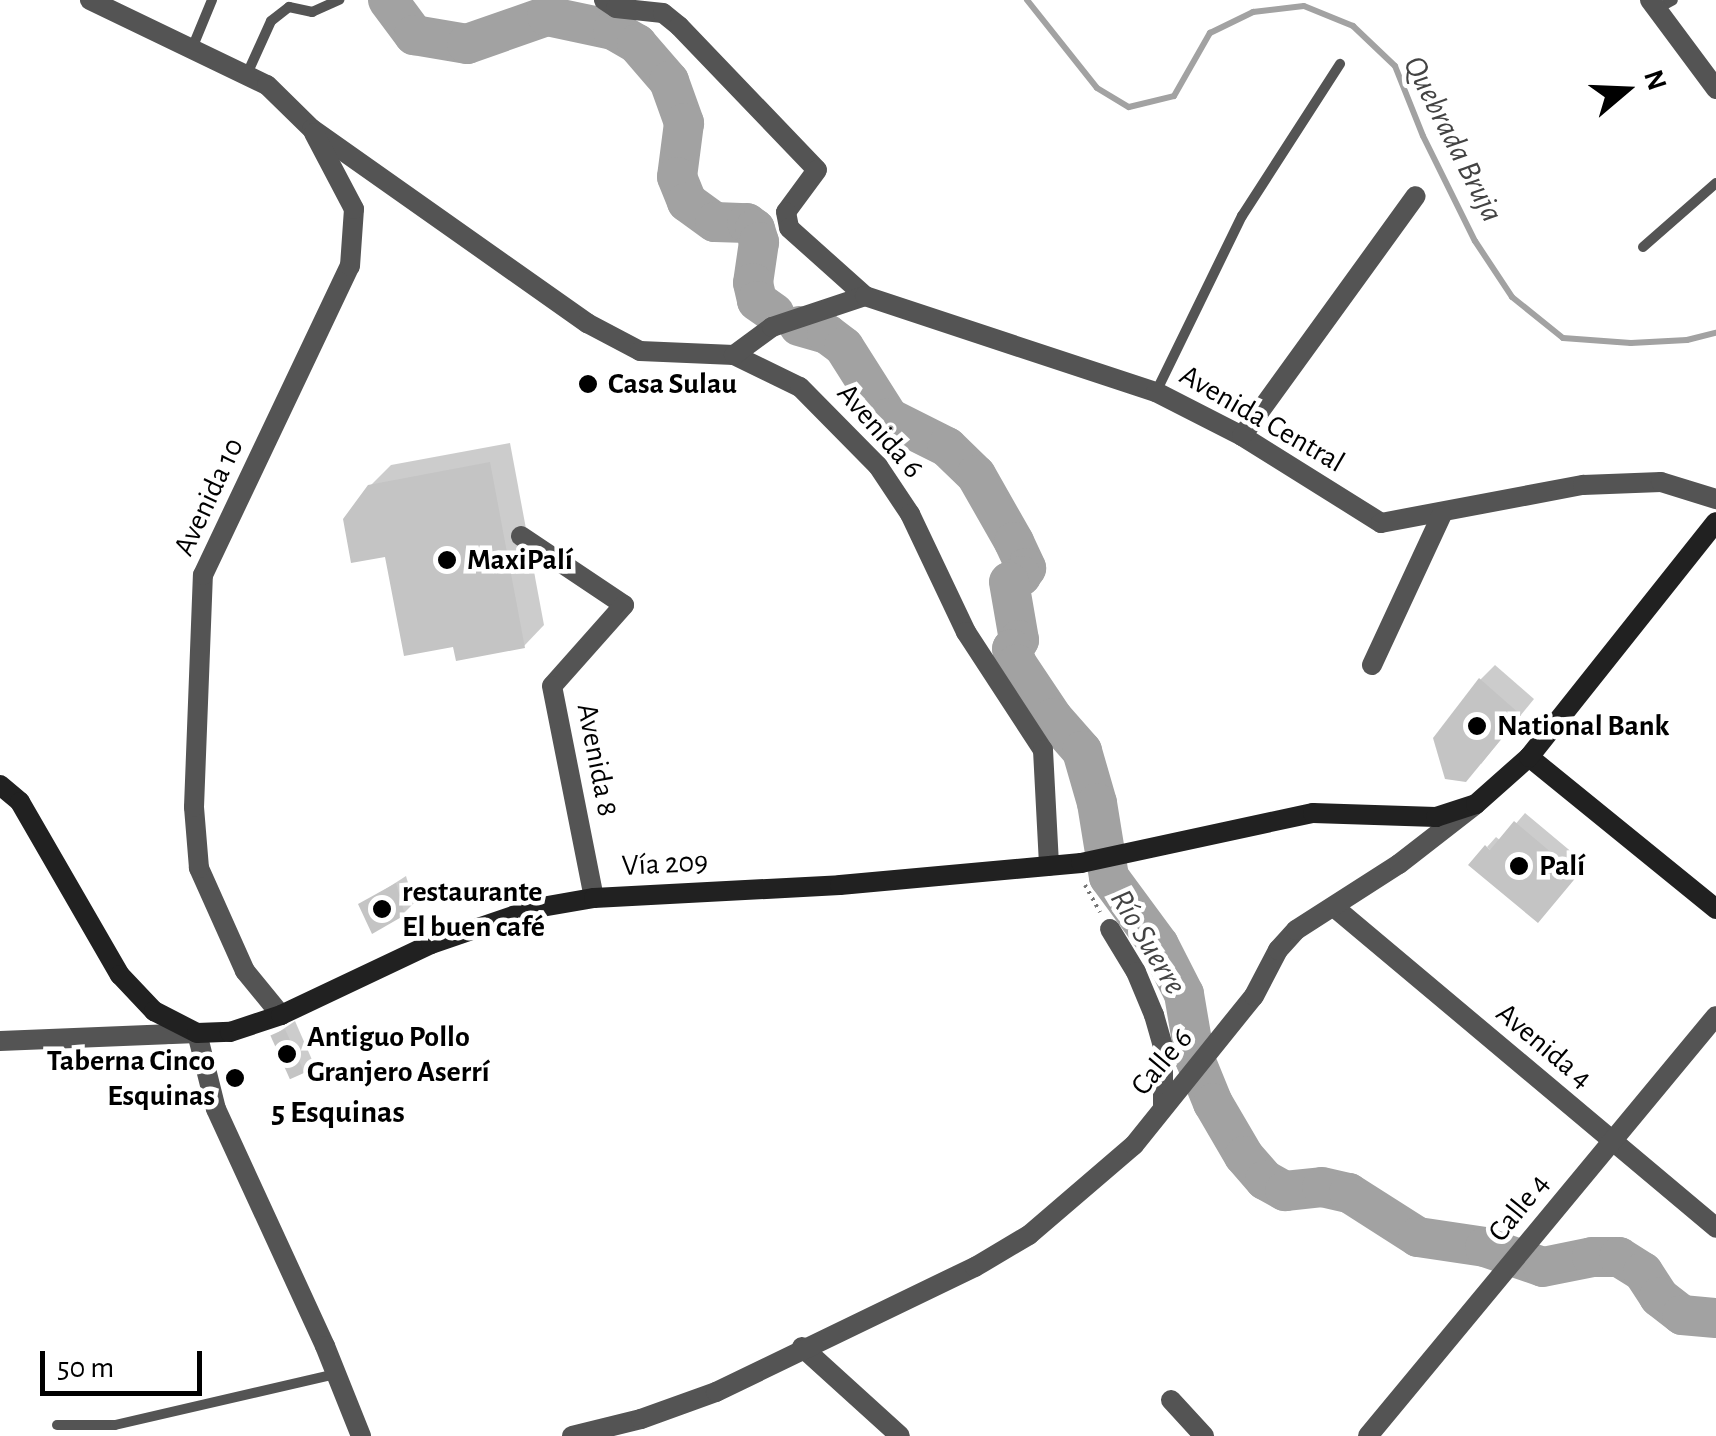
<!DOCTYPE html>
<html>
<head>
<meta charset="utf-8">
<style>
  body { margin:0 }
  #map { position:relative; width:1716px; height:1436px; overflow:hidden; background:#fff; font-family:"Alegreya Sans",sans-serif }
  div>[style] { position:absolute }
  .shadow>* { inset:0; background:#0003 }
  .stream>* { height:6px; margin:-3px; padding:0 3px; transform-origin:3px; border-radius:3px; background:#a2a2a2 }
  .river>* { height:40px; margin:-20px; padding:0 20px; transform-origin:20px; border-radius:20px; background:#a2a2a2 }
  .building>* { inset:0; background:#c4c4c4; transform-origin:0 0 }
  .path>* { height:4px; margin-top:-2px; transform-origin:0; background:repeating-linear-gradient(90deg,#767676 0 2.5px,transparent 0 7.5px) }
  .service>* { height:10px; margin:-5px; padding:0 5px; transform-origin:5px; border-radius:5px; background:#545454 }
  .minor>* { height:20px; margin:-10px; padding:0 10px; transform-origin:10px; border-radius:10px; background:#545454 }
  .secondary>* { height:20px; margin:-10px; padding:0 10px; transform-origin:10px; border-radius:10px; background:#212121 }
  .dots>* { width:28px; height:28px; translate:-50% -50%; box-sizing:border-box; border:5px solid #fff; border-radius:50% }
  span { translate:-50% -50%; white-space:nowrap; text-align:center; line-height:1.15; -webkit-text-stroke:9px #fff; paint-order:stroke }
  .poi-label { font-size:30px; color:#000; font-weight:700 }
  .left { translate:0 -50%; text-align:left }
  .right { translate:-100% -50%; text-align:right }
  .street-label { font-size:30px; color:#000 }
  .water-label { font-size:32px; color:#434343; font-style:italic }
  .neighbourhood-label { font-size:32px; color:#000; font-weight:700 }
  .north { position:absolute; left:1576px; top:40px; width:100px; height:100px; -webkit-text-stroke:8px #fff; paint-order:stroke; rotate:71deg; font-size:28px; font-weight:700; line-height:40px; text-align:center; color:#000 }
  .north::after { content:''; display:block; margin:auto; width:35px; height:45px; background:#000; clip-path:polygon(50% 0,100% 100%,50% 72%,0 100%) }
  .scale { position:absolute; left:40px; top:1351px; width:162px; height:45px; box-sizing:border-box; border:5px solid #000; border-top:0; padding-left:12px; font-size:30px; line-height:35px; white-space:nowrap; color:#000; -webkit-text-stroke:8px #fff; paint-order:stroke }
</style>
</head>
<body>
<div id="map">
  <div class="shadow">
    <i style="clip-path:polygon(510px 443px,544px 625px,524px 646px,370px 486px,391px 465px)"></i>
    <i style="clip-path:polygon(1495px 665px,1534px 699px,1481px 764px,1480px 680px)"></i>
    <i style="clip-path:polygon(1525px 813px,1586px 864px,1547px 910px,1487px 847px,1496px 837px,1501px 841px)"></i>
    <i style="clip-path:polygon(406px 876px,414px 903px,404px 913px,361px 905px)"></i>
    <i style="clip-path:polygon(295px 1021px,313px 1062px,304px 1071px,273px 1036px)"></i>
  </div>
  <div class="stream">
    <i style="left:1027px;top:0;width:112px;rotate:51.5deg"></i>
    <i style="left:1097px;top:88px;width:37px;rotate:31deg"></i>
    <i style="left:1129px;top:107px;width:46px;rotate:-13.7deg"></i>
    <i style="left:1174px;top:96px;width:73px;rotate:-60.3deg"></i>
    <i style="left:1210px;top:33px;width:48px;rotate:-26deg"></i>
    <i style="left:1253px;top:12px;width:51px;rotate:-6.7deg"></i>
    <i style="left:1304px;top:6px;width:53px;rotate:22.2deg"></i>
    <i style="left:1353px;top:26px;width:58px;rotate:43.6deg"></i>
    <i style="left:1395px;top:66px;width:75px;rotate:68.2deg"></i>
    <i style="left:1423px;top:136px;width:117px;rotate:63.7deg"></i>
    <i style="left:1475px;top:241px;width:67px;rotate:56.5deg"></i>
    <i style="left:1512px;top:297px;width:65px;rotate:38.8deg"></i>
    <i style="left:1563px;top:338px;width:68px;rotate:4.2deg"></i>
    <i style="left:1631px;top:343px;width:56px;rotate:-3.1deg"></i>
    <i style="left:1687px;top:340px;width:30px;rotate:-14deg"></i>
    <i style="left:547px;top:16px;width:16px;rotate:-86deg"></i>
  </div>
  <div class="river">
    <i style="left:388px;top:0;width:44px;rotate:53.4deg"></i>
    <i style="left:414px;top:35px;width:54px;rotate:9.6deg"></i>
    <i style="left:467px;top:44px;width:85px;rotate:-19.3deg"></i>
    <i style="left:547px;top:16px;width:67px;rotate:12deg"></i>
    <i style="left:613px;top:30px;width:28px;rotate:30deg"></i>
    <i style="left:637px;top:44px;width:49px;rotate:49.1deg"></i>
    <i style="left:669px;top:81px;width:45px;rotate:70.3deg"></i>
    <i style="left:684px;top:123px;width:54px;rotate:97.4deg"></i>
    <i style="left:677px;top:177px;width:27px;rotate:68deg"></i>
    <i style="left:687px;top:202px;width:34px;rotate:36deg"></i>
    <i style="left:715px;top:222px;width:32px;rotate:2deg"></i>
    <i style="left:747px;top:223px;width:10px;rotate:37deg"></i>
    <i style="left:755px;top:229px;width:14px;rotate:73deg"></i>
    <i style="left:759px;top:242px;width:41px;rotate:98.3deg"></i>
    <i style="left:753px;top:283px;width:18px;rotate:77deg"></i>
    <i style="left:757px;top:301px;width:21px;rotate:35deg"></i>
    <i style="left:799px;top:326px;width:29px;rotate:16deg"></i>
    <i style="left:827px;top:334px;width:21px;rotate:37deg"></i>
    <i style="left:844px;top:347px;width:84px;rotate:57.6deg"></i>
    <i style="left:889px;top:418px;width:65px;rotate:26.6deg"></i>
    <i style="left:947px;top:447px;width:40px;rotate:44deg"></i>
    <i style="left:976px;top:475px;width:77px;rotate:60.4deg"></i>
    <i style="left:1014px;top:542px;width:29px;rotate:65deg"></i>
    <i style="left:1026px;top:568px;width:9px;rotate:122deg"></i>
    <i style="left:1021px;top:576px;width:13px;rotate:153deg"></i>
    <i style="left:1009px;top:582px;width:59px;rotate:80.2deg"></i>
    <i style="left:1019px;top:640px;width:11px;rotate:128deg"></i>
    <i style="left:1012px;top:649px;width:16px;rotate:72deg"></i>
    <i style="left:1017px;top:664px;width:65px;rotate:56.3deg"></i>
    <i style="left:1053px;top:718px;width:44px;rotate:48.7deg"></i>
    <i style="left:1082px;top:751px;width:54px;rotate:73.9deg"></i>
    <i style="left:1097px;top:803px;width:75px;rotate:80.8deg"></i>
    <i style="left:1109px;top:877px;width:84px;rotate:53.7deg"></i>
    <i style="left:1159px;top:945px;width:55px;rotate:63deg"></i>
    <i style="left:1184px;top:994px;width:66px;rotate:80.4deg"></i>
    <i style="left:1195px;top:1059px;width:48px;rotate:67.8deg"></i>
    <i style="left:1213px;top:1103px;width:61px;rotate:59.7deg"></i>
    <i style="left:1244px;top:1156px;width:32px;rotate:49deg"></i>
    <i style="left:1265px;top:1180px;width:23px;rotate:29deg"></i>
    <i style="left:1285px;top:1191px;width:37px;rotate:-6deg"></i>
    <i style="left:1322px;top:1187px;width:28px;rotate:13deg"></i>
    <i style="left:1349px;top:1193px;width:82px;rotate:32.5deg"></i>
    <i style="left:1418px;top:1237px;width:68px;rotate:8.5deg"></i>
    <i style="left:1485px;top:1247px;width:61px;rotate:19deg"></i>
    <i style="left:1543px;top:1267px;width:50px;rotate:-11.5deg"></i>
    <i style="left:1592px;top:1257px;width:27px"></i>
    <i style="left:1619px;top:1257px;width:28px;rotate:32deg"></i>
    <i style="left:1643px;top:1272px;width:30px;rotate:57deg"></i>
    <i style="left:1659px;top:1297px;width:29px;rotate:38deg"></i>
    <i style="left:1682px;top:1315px;width:34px;rotate:5deg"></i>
  </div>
  <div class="building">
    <i style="clip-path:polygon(490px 462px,525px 648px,456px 661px,453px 647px,404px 656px,385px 557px,351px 563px,343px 519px,368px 485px)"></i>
    <i style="clip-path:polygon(1479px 678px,1521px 715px,1466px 782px,1445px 779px,1433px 738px)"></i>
    <i style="clip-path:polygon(1514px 821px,1578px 875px,1538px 923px,1468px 865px,1485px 845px,1490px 850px)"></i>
    <i style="clip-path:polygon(396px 883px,405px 915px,372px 934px,358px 904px)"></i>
    <i style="left:285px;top:1029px;width:48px;height:16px;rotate:66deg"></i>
  </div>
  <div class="path">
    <i style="left:1085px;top:885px;width:31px;rotate:61deg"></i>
  </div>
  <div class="service">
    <i style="left:1657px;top:9px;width:18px;rotate:-29deg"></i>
    <i style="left:193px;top:46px;width:50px;rotate:-67.6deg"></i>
    <i style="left:247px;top:74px;width:58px;rotate:-65.6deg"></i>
    <i style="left:271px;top:21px;width:23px;rotate:-38deg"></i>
    <i style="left:289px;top:7px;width:24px;rotate:12deg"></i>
    <i style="left:312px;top:12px;width:30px;rotate:-24deg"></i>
    <i style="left:1643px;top:247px;width:97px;rotate:-41.2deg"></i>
    <i style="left:1156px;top:392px;width:196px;rotate:-64deg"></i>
    <i style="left:1242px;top:216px;width:181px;rotate:-57.2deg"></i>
    <i style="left:57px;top:1425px;width:58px"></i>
    <i style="left:115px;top:1425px;width:227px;rotate:-13deg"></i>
  </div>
  <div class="minor">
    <i style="left:90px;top:0;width:196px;rotate:25.7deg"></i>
    <i style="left:267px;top:85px;width:63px;rotate:44.4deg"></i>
    <i style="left:312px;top:129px;width:337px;rotate:35.2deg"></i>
    <i style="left:587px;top:323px;width:60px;rotate:27.8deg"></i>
    <i style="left:640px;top:351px;width:94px;rotate:2.4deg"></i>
    <i style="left:734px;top:355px;width:73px;rotate:25.9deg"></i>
    <i style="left:800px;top:387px;width:111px;rotate:45.4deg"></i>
    <i style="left:878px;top:466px;width:58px;rotate:56.3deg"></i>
    <i style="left:910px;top:514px;width:131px;rotate:64.6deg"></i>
    <i style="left:966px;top:632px;width:141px;rotate:56.9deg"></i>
    <i style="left:1043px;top:750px;width:116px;rotate:87deg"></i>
    <i style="left:604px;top:0;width:14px;rotate:34deg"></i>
    <i style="left:616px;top:8px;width:47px;rotate:6.1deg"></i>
    <i style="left:663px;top:13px;width:21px;rotate:39deg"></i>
    <i style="left:679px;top:26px;width:199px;rotate:46.2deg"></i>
    <i style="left:817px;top:170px;width:52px;rotate:126.4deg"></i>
    <i style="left:786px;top:212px;width:16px;rotate:79deg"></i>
    <i style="left:789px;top:228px;width:102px;rotate:41.8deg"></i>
    <i style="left:1650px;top:0;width:111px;rotate:53.4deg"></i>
    <i style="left:734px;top:355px;width:47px;rotate:-36.4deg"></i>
    <i style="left:772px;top:327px;width:98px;rotate:-18.4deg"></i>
    <i style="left:865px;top:296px;width:306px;rotate:18.3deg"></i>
    <i style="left:1156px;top:392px;width:97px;rotate:27.1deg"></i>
    <i style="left:1242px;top:436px;width:164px;rotate:32deg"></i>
    <i style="left:1381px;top:523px;width:206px;rotate:-10.7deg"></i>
    <i style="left:1583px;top:485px;width:78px;rotate:-2.2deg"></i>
    <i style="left:1661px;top:482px;width:58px;rotate:17.2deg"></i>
    <i style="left:1242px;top:436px;width:296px;rotate:-54.1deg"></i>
    <i style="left:521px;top:536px;width:124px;rotate:33.8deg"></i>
    <i style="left:624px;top:605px;width:108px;rotate:131.6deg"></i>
    <i style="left:552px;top:686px;width:216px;rotate:78.8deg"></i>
    <i style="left:1372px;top:665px;width:166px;rotate:-65.1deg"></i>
    <i style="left:1334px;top:907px;width:499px;rotate:40deg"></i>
    <i style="left:1110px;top:929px;width:50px;rotate:58.8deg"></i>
    <i style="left:1136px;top:972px;width:47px;rotate:67.3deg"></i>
    <i style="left:1154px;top:1015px;width:33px;rotate:74deg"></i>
    <i style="left:1163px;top:1047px;width:58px;rotate:90deg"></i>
    <i style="left:281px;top:1015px;width:57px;rotate:-129.3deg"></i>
    <i style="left:245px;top:971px;width:113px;rotate:-114.1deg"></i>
    <i style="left:199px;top:868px;width:61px;rotate:-94.7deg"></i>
    <i style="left:194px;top:807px;width:232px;rotate:-87.8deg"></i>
    <i style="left:203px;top:575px;width:342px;rotate:-64.6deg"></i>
    <i style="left:350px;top:266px;width:57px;rotate:-86deg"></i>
    <i style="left:354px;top:209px;width:86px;rotate:-117.8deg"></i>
    <i style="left:0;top:1041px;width:197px;rotate:-2.3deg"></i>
    <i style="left:197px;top:1033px;width:78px;rotate:76deg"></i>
    <i style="left:216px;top:1109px;width:261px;rotate:65.3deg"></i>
    <i style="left:325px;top:1346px;width:97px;rotate:68.2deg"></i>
    <i style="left:802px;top:1347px;width:132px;rotate:42.2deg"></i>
    <i style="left:1171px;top:1400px;width:49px;rotate:47.5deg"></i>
    <i style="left:572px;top:1436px;width:71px;rotate:-13.8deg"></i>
    <i style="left:641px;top:1419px;width:80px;rotate:-19.8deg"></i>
    <i style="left:716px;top:1392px;width:288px;rotate:-25.8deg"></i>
    <i style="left:975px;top:1267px;width:63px;rotate:-30.7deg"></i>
    <i style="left:1029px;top:1235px;width:138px;rotate:-40.6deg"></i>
    <i style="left:1134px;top:1145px;width:191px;rotate:-51.2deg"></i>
    <i style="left:1254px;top:996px;width:52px;rotate:-62.4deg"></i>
    <i style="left:1278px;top:950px;width:27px;rotate:-48deg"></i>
    <i style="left:1296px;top:930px;width:122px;rotate:-32.7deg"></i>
    <i style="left:1399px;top:864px;width:96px;rotate:-37.8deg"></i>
    <i style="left:1368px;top:1436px;width:545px;rotate:-50.36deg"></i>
  </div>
  <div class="secondary">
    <i style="left:1529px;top:757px;width:241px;rotate:39.1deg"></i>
    <i style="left:0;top:785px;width:26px;rotate:40deg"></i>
    <i style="left:20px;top:802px;width:200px;rotate:60deg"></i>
    <i style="left:120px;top:975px;width:50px;rotate:46.6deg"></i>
    <i style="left:154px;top:1011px;width:48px;rotate:27.1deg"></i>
    <i style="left:197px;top:1033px;width:33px;rotate:-2deg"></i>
    <i style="left:230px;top:1032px;width:54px;rotate:-18.4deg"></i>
    <i style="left:281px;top:1015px;width:166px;rotate:-25.3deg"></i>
    <i style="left:431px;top:944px;width:111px;rotate:-18.9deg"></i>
    <i style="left:536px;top:908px;width:59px;rotate:-9.8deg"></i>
    <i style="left:594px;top:898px;width:246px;rotate:-3deg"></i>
    <i style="left:840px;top:885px;width:242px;rotate:-5.2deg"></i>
    <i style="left:1081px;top:863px;width:237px;rotate:-12.2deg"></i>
    <i style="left:1313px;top:813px;width:123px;rotate:1.9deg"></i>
    <i style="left:1436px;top:817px;width:42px;rotate:-18deg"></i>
    <i style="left:1476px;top:804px;width:71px;rotate:-41.6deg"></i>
    <i style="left:1529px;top:757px;width:300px;rotate:-51.5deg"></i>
  </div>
  <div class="dots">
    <i style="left:588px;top:384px;background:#000"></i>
    <i style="left:447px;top:560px;background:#000"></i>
    <i style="left:1477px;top:726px;background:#000"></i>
    <i style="left:1519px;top:866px;background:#000"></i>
    <i style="left:382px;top:909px;background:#000"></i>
    <i style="left:287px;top:1054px;background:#000"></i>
    <i style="left:235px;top:1078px;background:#000"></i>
  </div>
  <div class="poi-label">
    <span class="left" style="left:608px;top:384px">Casa Sulau</span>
    <span class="left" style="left:467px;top:560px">MaxiPalí</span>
    <span class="left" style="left:1497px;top:726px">National Bank</span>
    <span class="left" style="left:1539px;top:866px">Palí</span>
    <span class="left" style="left:402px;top:909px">restaurante<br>El buen café</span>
    <span class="left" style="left:307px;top:1054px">Antiguo Pollo<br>Granjero Aserrí</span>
    <span class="right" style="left:215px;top:1078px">Taberna Cinco<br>Esquinas</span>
  </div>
  <div class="street-label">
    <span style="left:1262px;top:419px;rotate:30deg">Avenida Central</span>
    <span style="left:880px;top:431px;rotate:49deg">Avenida 6</span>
    <span style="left:209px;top:497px;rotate:-65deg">Avenida 10</span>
    <span style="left:597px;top:760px;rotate:79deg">Avenida 8</span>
    <span style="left:665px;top:864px;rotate:-3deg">Vía 209</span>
    <span style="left:1544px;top:1046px;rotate:40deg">Avenida 4</span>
    <span style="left:1162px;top:1062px;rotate:-50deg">Calle 6</span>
    <span style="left:1519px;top:1208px;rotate:-51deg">Calle 4</span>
  </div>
  <div class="water-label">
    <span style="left:1453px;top:139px;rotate:63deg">Quebrada Bruja</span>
    <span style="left:1148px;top:942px;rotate:59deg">Río Suerre</span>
  </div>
  <div class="neighbourhood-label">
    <span style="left:338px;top:1112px">5 Esquinas</span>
  </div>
  <div class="north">N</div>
  <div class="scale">50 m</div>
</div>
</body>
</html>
